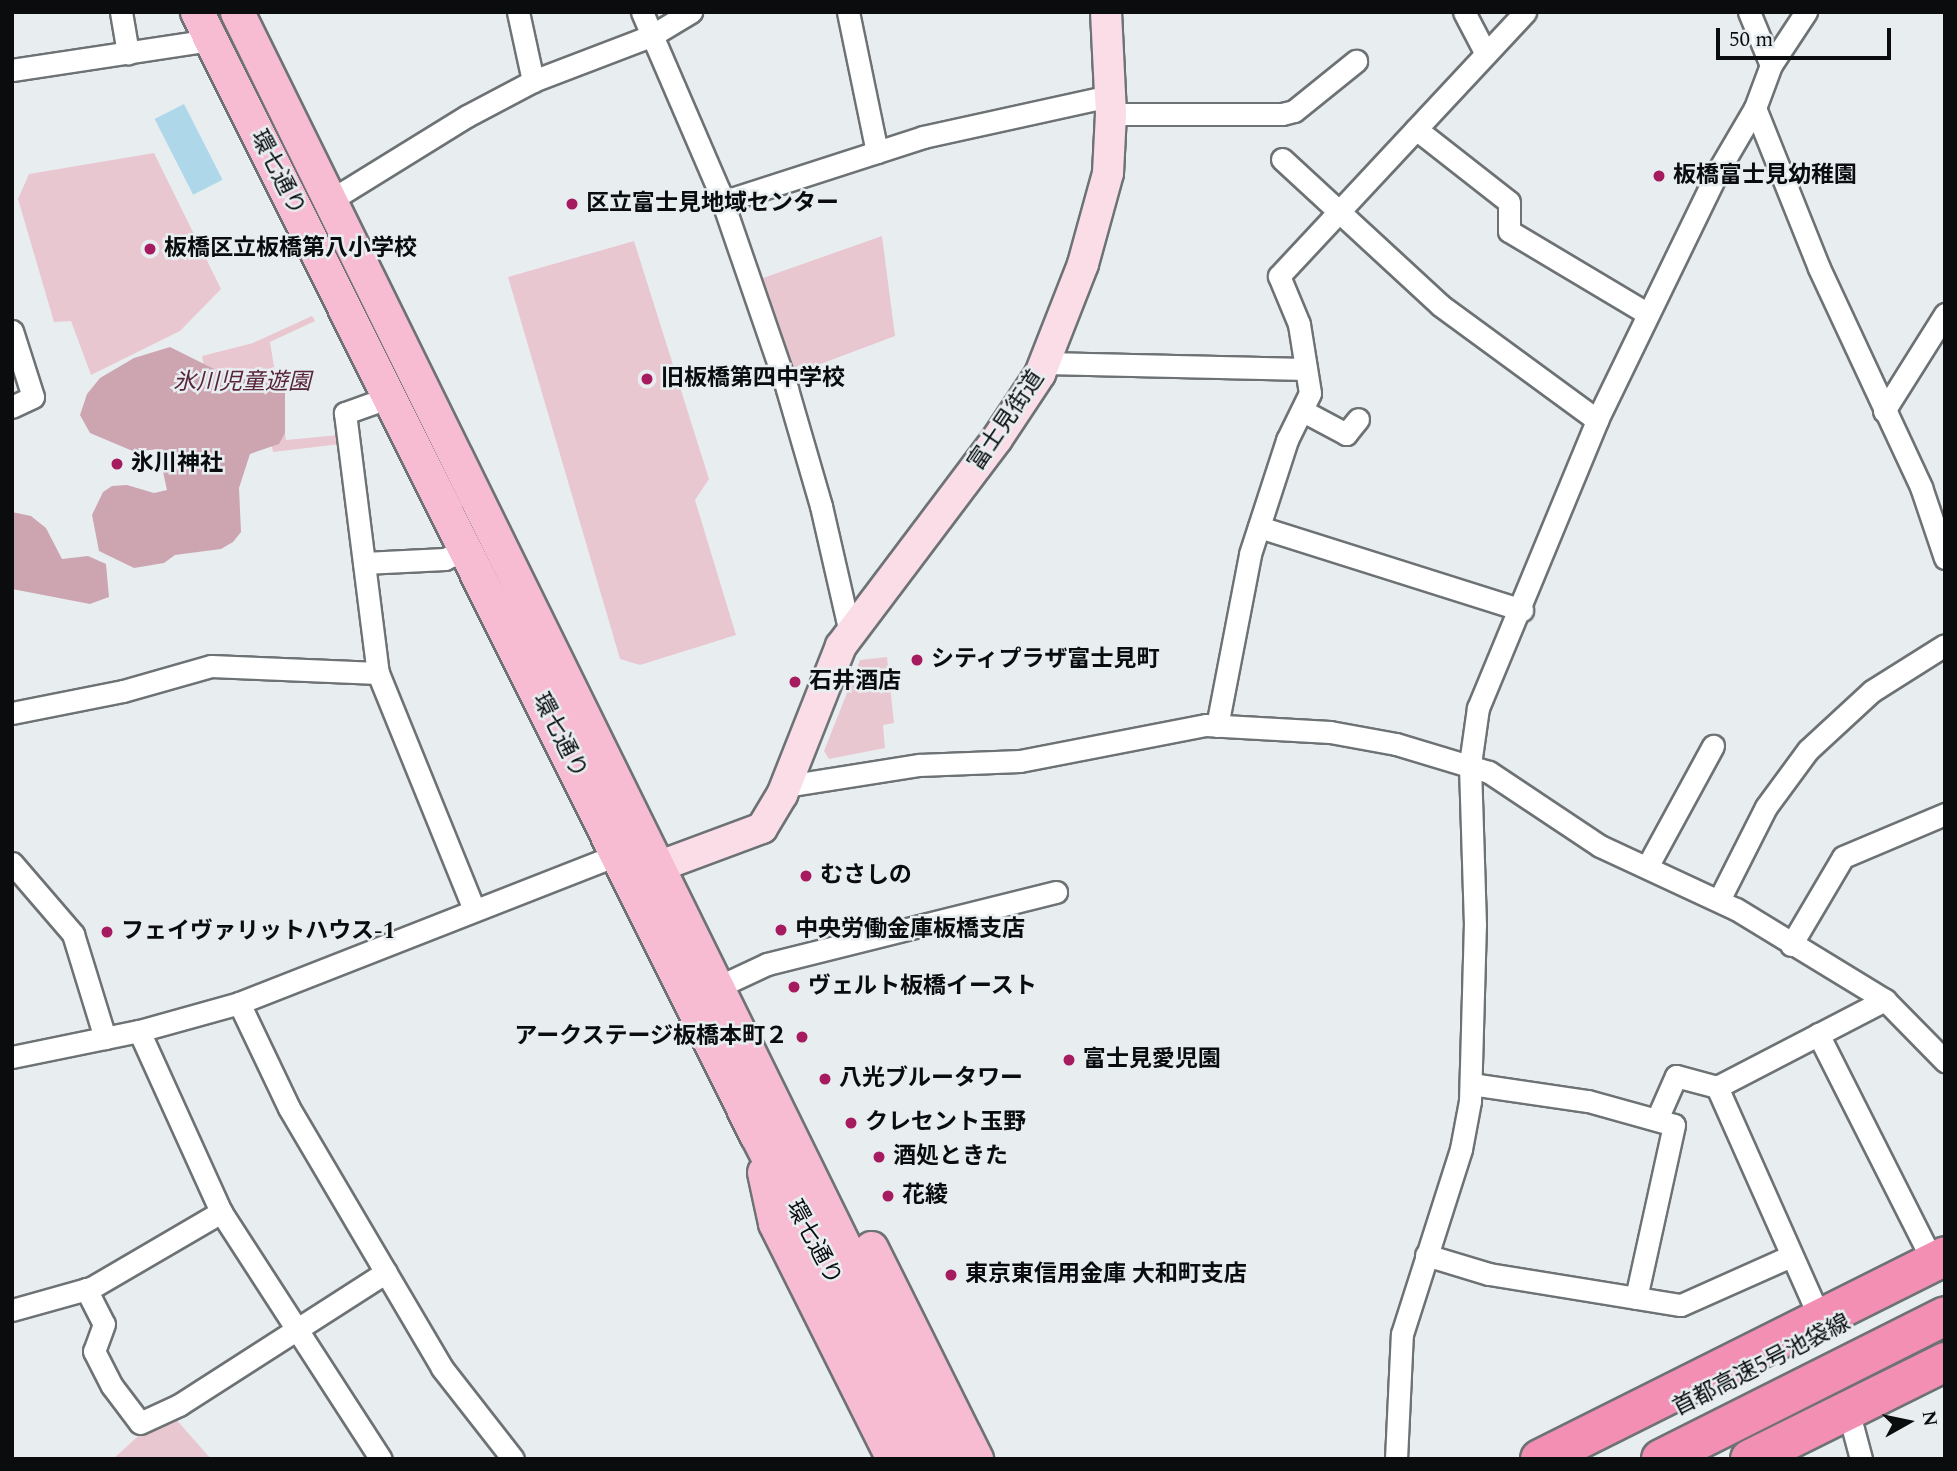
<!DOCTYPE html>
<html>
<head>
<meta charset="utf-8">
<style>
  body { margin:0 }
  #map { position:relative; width:1957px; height:1471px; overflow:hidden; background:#e8eef0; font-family:Spectral,"Noto Sans JP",serif }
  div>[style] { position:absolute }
  .green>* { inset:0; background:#e9c7d1 }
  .forest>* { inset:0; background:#cda5b1 }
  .water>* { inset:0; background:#aed8e9; transform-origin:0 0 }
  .roads { filter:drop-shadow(2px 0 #6d7274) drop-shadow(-2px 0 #6d7274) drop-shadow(0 2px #6d7274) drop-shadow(0 -2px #6d7274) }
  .street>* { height:21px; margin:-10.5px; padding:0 10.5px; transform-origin:10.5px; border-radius:10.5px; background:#fff }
  .secondary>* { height:30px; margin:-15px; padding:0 15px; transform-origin:15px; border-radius:15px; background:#fbdde8 }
  .primary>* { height:33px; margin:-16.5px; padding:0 16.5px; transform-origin:16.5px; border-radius:16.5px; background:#f7bcd1 }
  .highway>* { height:38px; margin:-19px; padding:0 19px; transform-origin:19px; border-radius:19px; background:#f28fb3 }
  .dots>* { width:19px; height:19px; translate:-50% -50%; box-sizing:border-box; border:4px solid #e8eef0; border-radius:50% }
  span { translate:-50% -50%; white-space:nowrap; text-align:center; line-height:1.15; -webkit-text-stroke:5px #e8eef0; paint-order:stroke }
  .street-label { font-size:23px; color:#0a0c0d }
  .poi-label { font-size:23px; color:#0a0c0d; font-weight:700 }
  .left { translate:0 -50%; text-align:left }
  .right { translate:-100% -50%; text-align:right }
  .park-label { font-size:23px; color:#592539; font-style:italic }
  .frame { position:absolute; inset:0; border:14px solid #0a0c0d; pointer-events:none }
  .north { position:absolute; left:1873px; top:1387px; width:70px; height:70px; -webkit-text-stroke:5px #e8eef0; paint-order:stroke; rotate:81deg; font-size:19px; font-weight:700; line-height:28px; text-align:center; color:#0a0c0d }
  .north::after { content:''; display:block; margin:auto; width:24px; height:32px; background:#0a0c0d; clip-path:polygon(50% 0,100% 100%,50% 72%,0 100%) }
  .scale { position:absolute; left:1716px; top:28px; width:175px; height:32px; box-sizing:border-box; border:4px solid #0a0c0d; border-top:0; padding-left:9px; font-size:21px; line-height:24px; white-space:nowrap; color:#0a0c0d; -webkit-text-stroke:5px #e8eef0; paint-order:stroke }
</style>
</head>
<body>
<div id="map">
  <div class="green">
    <i style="clip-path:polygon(154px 153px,221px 289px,180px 331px,91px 375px,71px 321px,54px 322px,18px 199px,29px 174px)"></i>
    <i style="clip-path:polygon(882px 236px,895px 336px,794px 374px,763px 278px)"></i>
    <i style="clip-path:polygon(634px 241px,709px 479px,695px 500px,736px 635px,640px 665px,620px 659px,508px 277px)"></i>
    <i style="clip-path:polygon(312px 316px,315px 321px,270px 342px,286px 440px,339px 435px,341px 444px,273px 452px,271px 443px,219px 450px,202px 356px,253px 343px)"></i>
    <i style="clip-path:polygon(887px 657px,894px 723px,883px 725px,885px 748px,829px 759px,824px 751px,860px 660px)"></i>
    <i style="clip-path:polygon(174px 1417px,211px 1459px,113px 1459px,146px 1429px)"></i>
  </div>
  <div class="forest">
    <i style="clip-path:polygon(170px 347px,230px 377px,246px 377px,262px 370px,280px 372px,285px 389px,285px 433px,279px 444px,250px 454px,239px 488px,241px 532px,233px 542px,221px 549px,175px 555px,164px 563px,134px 568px,99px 551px,92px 515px,103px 492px,112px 486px,127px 485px,154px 493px,167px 490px,158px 449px,135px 452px,90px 433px,80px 415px,87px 394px,100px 378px,134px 358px)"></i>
    <i style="clip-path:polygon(12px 512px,31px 516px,46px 528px,62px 559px,88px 556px,106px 564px,109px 597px,90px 604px,12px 589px)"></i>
  </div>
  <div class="water">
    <i style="left:184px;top:104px;width:85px;height:33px;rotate:63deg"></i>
  </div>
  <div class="roads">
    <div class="street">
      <i style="left:121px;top:12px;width:42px;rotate:80.3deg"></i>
      <i style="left:518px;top:12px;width:71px;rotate:77.7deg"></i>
      <i style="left:642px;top:12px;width:195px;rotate:66.7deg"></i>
      <i style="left:719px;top:191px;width:209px;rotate:71deg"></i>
      <i style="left:787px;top:389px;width:122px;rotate:73.8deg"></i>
      <i style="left:821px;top:506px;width:130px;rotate:77.1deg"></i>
      <i style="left:848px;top:12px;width:143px;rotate:78.3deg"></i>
      <i style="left:1464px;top:12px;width:47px;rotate:62.4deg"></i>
      <i style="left:1749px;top:12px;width:57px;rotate:67.5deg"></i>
      <i style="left:12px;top:70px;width:200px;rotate:-8.6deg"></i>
      <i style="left:1755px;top:108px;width:172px;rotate:68.2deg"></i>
      <i style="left:1819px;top:268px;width:242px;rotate:65deg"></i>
      <i style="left:1921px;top:487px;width:75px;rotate:71.3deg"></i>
      <i style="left:1111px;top:114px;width:171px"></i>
      <i style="left:1282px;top:114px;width:12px;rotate:-14deg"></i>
      <i style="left:1294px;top:111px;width:80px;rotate:-38.9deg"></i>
      <i style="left:1416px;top:129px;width:118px;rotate:38.1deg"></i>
      <i style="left:1509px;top:202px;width:29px;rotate:90deg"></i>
      <i style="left:1509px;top:231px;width:162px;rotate:30.8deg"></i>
      <i style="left:1282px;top:159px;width:215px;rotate:42.7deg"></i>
      <i style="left:1440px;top:305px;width:195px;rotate:36.2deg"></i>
      <i style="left:331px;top:200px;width:160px;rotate:-31.7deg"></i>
      <i style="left:467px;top:116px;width:75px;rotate:-27.9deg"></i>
      <i style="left:533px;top:81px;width:126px;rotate:-20.9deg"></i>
      <i style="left:651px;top:36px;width:47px;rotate:-31deg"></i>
      <i style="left:722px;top:202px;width:211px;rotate:-17.9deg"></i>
      <i style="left:923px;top:137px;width:191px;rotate:-12.4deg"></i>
      <i style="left:12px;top:331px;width:69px;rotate:72.3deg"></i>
      <i style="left:33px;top:397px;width:23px;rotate:155deg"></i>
      <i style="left:1045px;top:363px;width:261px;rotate:1.3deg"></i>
      <i style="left:390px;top:397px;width:48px;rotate:160.4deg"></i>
      <i style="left:345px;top:413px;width:262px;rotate:82.8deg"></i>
      <i style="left:378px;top:673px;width:255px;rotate:67.9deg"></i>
      <i style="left:1303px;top:411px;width:49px;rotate:28.1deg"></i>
      <i style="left:1346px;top:434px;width:19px;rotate:-51deg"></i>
      <i style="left:1884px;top:411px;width:115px;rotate:-57.8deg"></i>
      <i style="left:1259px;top:527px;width:276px;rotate:17.5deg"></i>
      <i style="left:364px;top:563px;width:81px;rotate:-2.8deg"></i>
      <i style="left:445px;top:559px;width:22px;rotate:-27deg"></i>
      <i style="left:12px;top:713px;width:113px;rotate:-11.2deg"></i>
      <i style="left:123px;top:691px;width:91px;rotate:-15.9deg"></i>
      <i style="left:211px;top:666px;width:167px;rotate:2.4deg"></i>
      <i style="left:1217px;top:726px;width:175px;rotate:-79.1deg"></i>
      <i style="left:1250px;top:554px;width:120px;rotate:-72deg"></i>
      <i style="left:1287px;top:440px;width:52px;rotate:-63.9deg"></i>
      <i style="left:1310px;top:393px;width:70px;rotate:-99.1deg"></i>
      <i style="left:1299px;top:324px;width:52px;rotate:-112.6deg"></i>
      <i style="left:1279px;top:276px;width:361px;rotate:-47deg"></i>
      <i style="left:786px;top:786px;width:135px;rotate:-9deg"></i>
      <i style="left:919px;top:765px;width:101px;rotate:-2.3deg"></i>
      <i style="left:1020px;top:761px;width:189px;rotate:-11deg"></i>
      <i style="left:1206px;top:725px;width:124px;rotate:3.2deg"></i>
      <i style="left:1330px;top:732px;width:67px;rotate:10.3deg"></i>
      <i style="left:1396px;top:744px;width:97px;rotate:16.8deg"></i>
      <i style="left:1489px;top:772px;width:133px;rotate:33.7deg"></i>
      <i style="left:1600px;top:846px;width:150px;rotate:24.9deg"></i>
      <i style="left:1736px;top:909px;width:175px;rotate:31.4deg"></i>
      <i style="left:1885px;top:1000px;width:86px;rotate:45.5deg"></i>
      <i style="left:12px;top:863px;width:94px;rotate:49.3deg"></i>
      <i style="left:73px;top:934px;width:109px;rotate:72.9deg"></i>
      <i style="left:1647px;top:867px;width:138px;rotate:-61.4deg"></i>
      <i style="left:1719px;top:900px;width:104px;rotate:-63.2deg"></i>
      <i style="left:1766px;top:807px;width:71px;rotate:-53.6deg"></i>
      <i style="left:1808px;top:750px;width:87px;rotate:-42.7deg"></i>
      <i style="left:1872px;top:691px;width:86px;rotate:-32.2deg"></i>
      <i style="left:1791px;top:945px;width:102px;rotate:-59.4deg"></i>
      <i style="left:1843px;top:857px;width:111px;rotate:-22.9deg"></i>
      <i style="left:720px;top:986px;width:52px;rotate:-25.1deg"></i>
      <i style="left:767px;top:964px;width:298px;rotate:-14deg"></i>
      <i style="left:239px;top:1003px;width:116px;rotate:64.5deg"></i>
      <i style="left:289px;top:1108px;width:302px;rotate:59.5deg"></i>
      <i style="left:442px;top:1368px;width:115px;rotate:52deg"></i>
      <i style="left:139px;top:1031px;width:199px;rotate:65.6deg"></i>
      <i style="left:221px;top:1212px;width:294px;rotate:57.1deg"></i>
      <i style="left:1818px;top:1034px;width:255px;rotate:63.2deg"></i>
      <i style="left:12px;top:1057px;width:130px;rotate:-11.6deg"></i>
      <i style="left:139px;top:1031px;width:104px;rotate:-15.6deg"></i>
      <i style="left:239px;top:1003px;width:409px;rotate:-21.4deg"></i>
      <i style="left:1471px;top:1084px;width:118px;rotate:8.3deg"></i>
      <i style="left:1588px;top:1101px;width:89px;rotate:15.6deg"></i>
      <i style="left:1674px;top:1125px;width:177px;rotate:102.4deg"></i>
      <i style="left:1717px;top:1087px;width:253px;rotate:66deg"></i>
      <i style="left:1657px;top:1119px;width:47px;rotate:-66.2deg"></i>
      <i style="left:1676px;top:1076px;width:42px;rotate:15deg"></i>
      <i style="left:1717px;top:1087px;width:189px;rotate:-27.4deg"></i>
      <i style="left:1426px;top:1255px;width:66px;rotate:16.8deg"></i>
      <i style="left:1489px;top:1274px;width:194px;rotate:9.2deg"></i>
      <i style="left:1681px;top:1305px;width:120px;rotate:-24deg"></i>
      <i style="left:86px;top:1289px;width:39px;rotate:63deg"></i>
      <i style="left:104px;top:1324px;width:29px;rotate:110deg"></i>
      <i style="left:94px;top:1351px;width:39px;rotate:63deg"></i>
      <i style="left:112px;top:1386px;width:46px;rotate:52.9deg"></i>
      <i style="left:140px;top:1423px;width:43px;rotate:-24.8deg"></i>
      <i style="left:179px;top:1405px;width:246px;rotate:-32.7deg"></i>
      <i style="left:12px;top:1310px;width:82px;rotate:-15.6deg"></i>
      <i style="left:91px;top:1288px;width:151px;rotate:-30.3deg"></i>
      <i style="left:1848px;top:1410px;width:51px;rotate:75.1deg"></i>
      <i style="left:1396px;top:1459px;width:125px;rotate:-87.3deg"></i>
      <i style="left:1402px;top:1334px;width:194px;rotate:-72.3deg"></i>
      <i style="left:1461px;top:1149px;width:49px;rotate:-79.4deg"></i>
      <i style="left:1470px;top:1101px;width:176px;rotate:-88.4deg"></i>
      <i style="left:1475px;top:925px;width:161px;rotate:-91.8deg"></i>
      <i style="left:1470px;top:764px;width:57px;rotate:-81.9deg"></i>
      <i style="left:1478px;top:708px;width:312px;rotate:-67.5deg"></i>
      <i style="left:1597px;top:420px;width:277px;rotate:-64.1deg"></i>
      <i style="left:1718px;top:171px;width:73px;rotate:-59.6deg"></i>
      <i style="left:1755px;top:108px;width:46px;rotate:-69.6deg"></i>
      <i style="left:1771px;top:65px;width:64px;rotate:-56.6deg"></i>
    </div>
    <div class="secondary">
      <i style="left:637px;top:859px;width:24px;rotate:17deg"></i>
      <i style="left:660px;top:866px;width:109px;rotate:-20.4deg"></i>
      <i style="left:762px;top:828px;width:39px;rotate:-59deg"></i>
      <i style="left:782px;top:795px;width:160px;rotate:-68.4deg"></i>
      <i style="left:841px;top:646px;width:259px;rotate:-53deg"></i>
      <i style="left:997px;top:439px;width:78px;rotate:-56.5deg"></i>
      <i style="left:1040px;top:374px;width:118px;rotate:-68.6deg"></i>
      <i style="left:1083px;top:264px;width:94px;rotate:-74.6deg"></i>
      <i style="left:1108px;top:173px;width:59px;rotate:-87.1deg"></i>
      <i style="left:1111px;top:114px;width:102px;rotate:-92.8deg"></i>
    </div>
    <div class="primary">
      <i style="left:197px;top:12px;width:1254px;rotate:63.52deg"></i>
      <i style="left:756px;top:1134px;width:366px;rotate:62.7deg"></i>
      <i style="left:237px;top:12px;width:1613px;rotate:63.8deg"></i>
      <i style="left:764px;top:1172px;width:52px;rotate:77.8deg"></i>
      <i style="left:775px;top:1223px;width:264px;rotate:63.4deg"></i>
      <i style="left:871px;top:1248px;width:236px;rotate:63.5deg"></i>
    </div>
    <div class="highway">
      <i style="left:1540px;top:1459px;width:453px;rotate:-26.6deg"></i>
      <i style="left:1661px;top:1459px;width:318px;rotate:-26.7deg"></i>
      <i style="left:1750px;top:1459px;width:218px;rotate:-26.4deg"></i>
    </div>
  </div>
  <div class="dots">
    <i style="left:1659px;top:176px;background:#a61b5f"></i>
    <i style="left:572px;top:204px;background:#a61b5f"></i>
    <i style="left:150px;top:249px;background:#a61b5f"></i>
    <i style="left:647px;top:379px;background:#a61b5f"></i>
    <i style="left:117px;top:464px;background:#a61b5f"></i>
    <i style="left:917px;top:660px;background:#a61b5f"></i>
    <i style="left:795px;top:682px;background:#a61b5f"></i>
    <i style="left:806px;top:876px;background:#a61b5f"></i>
    <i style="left:781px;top:930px;background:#a61b5f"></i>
    <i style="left:107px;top:932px;background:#a61b5f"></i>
    <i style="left:794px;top:987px;background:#a61b5f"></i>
    <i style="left:802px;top:1037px;background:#a61b5f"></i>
    <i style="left:1069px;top:1060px;background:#a61b5f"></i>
    <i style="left:825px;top:1079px;background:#a61b5f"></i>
    <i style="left:851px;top:1123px;background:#a61b5f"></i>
    <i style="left:879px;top:1157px;background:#a61b5f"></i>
    <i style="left:888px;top:1196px;background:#a61b5f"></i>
    <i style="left:951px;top:1275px;background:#a61b5f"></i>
  </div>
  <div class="street-label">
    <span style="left:277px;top:173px;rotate:63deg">環七通り</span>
    <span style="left:1007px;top:421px;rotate:-56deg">富士見街道</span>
    <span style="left:559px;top:736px;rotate:63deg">環七通り</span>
    <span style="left:813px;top:1243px;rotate:62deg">環七通り</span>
    <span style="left:1762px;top:1366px;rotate:-27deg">首都高速5号池袋線</span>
  </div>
  <div class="poi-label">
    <span class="left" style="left:1673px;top:176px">板橋富士見幼稚園</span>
    <span class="left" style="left:586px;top:204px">区立富士見地域センター</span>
    <span class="left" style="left:164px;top:249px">板橋区立板橋第八小学校</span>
    <span class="left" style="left:661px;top:379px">旧板橋第四中学校</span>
    <span class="left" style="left:131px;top:464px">氷川神社</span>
    <span class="left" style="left:931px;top:660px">シティプラザ富士見町</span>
    <span class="left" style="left:809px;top:682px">石井酒店</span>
    <span class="left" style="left:820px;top:876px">むさしの</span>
    <span class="left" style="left:795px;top:930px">中央労働金庫板橋支店</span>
    <span class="left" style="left:121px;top:932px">フェイヴァリットハウス-1</span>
    <span class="left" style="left:808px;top:987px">ヴェルト板橋イースト</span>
    <span class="right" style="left:788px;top:1037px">アークステージ板橋本町２</span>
    <span class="left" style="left:1083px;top:1060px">富士見愛児園</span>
    <span class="left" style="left:839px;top:1079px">八光ブルータワー</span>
    <span class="left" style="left:865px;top:1123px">クレセント玉野</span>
    <span class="left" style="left:893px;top:1157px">酒処ときた</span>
    <span class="left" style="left:902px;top:1196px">花綾</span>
    <span class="left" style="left:965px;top:1275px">東京東信用金庫 大和町支店</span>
  </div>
  <div class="park-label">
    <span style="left:242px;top:383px">氷川児童遊園</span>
  </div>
  <div class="frame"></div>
  <div class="north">N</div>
  <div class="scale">50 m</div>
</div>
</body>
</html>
